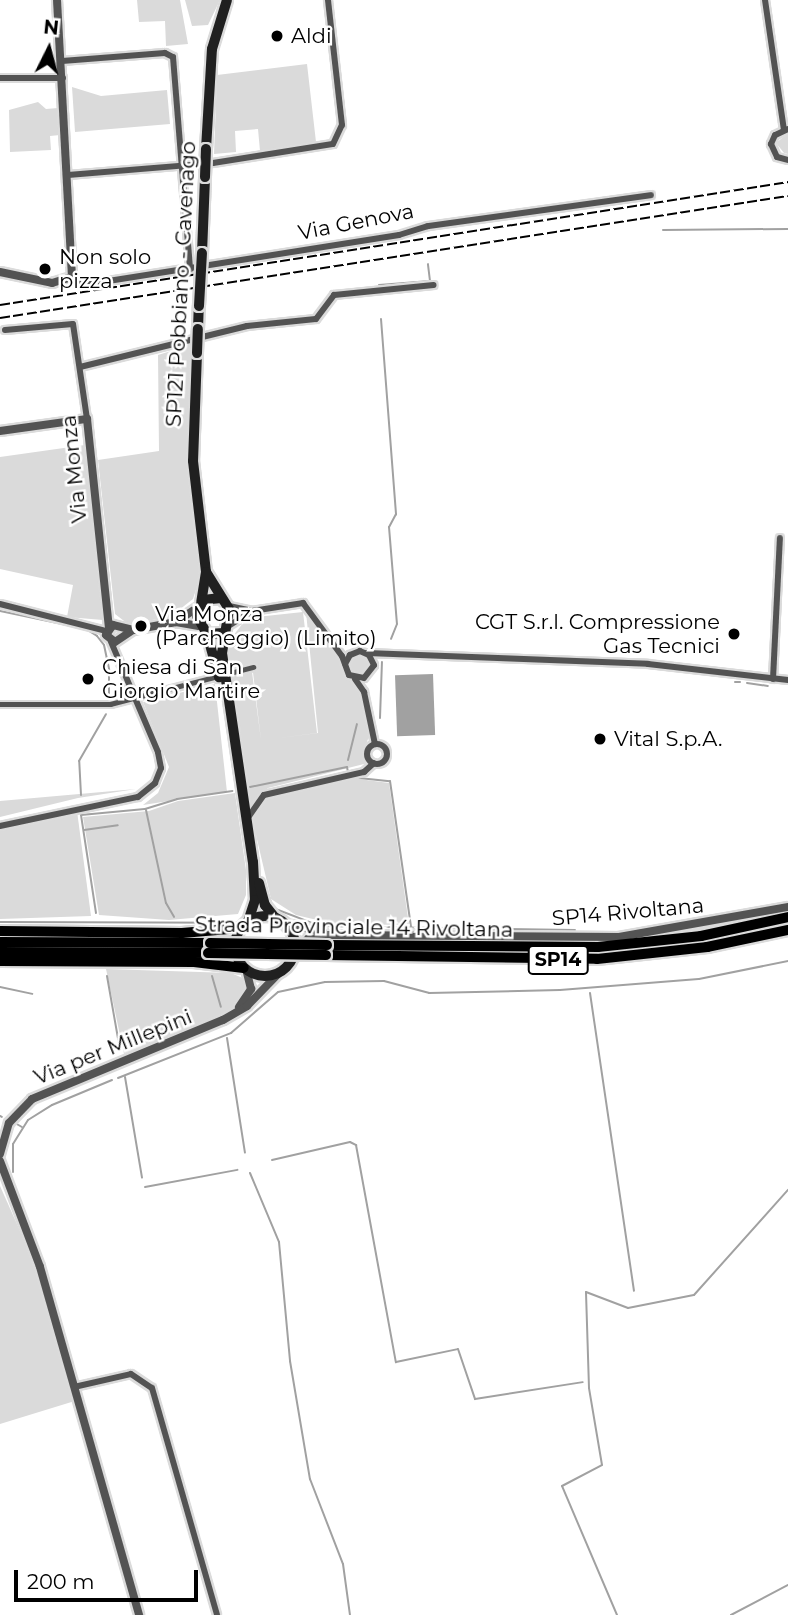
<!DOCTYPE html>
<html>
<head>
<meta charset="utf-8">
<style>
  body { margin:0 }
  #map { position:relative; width:788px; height:1615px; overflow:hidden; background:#fff; font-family:Montserrat,sans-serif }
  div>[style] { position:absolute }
  .green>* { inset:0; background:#dadada }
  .round { border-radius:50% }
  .water>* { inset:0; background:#a1a1a1; transform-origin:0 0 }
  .stream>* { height:2px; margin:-1px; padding:0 1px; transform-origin:1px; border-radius:1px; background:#a1a1a1 }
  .roads { filter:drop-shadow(2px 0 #dbdbdb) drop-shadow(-2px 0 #dbdbdb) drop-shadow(0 2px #dbdbdb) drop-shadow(0 -2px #dbdbdb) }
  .pedestrian>* { height:5px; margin:-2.5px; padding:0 2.5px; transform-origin:2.5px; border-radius:2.5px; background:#535353 }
  .minor>* { height:6px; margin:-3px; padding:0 3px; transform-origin:3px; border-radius:3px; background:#535353 }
  .minor>.ring { margin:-3px; padding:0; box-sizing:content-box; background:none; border:6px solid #535353; border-radius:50% }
  .tertiary>* { height:8px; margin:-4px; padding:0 4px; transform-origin:4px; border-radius:4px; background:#535353 }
  .secondary>* { height:10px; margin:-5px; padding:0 5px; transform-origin:5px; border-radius:5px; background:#202020 }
  .secondary>.ring { margin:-5px; padding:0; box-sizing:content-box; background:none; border:10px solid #202020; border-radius:50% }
  .trunk>* { height:10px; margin:-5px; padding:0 5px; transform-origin:5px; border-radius:5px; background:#000 }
  .rail>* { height:2px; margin-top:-1px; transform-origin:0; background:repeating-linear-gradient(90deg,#000 0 10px,transparent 0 13.5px) }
  .bridges { filter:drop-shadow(2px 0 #dbdbdb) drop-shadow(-2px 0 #dbdbdb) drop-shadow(0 2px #dbdbdb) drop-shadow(0 -2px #dbdbdb) }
  .secondary-bridge>* { height:10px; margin:-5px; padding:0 5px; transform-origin:5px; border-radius:5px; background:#202020 }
  .trunk-bridge>* { height:10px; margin:-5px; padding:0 5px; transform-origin:5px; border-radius:5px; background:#000 }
  .dots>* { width:19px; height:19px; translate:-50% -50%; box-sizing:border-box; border:4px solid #fff; border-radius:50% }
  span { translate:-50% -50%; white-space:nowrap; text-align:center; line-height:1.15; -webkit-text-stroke:5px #fff; paint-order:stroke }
  .shield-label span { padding:2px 5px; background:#fff; border:2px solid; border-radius:5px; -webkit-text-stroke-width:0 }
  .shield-label { font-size:19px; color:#000; font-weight:700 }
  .poi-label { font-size:21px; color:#000 }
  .left { translate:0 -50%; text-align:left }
  .right { translate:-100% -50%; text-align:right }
  .street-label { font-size:21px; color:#000 }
  .north { position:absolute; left:14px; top:14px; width:70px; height:70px; -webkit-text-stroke:5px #fff; paint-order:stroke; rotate:6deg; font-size:19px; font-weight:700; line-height:28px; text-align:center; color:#000 }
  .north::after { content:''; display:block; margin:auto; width:24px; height:32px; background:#000; clip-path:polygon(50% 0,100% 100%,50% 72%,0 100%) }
  .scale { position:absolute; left:14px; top:1570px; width:184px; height:32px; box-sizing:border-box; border:4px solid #000; border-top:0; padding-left:9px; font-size:21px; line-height:24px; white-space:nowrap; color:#000; -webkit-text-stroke:5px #fff; paint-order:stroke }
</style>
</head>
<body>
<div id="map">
  <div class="green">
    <i style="clip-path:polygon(137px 0,180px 0,188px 44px,166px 46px,165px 21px,139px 22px)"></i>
    <i style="clip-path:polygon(185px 0,220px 0,208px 25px,192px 26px)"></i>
    <i style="clip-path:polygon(307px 64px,316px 142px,260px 151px,258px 129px,235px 131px,236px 152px,214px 154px,217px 75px)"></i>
    <i style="clip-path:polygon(72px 87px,101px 96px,167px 90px,170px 124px,75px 132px)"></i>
    <i style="clip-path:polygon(38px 102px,46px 109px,58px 108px,60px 135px,50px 136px,51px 150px,10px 152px,9px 110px)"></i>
    <i style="clip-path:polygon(788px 133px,788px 154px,784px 153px,776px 143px)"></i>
    <i style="clip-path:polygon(193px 344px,201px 574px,193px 599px,170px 617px,128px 624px,115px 614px,98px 460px,159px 451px,158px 355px)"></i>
    <i style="clip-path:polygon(85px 445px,103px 620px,67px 617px,73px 585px,0 569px,0 457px)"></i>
    <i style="clip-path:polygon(303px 612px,317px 733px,271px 739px,318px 733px,306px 612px,320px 637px,336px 653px,345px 676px,360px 689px,370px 734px,363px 752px,368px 763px,268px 788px,249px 806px,231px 678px,252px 672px,261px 740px,252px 664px,230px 667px,229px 641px,247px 618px)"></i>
    <i class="round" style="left:350px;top:656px;width:18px;height:18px"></i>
    <i style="clip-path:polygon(215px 684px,227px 792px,143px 805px,158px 793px,169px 767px,143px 702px)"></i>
    <i style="clip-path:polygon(351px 778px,389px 783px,409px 925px,334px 924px,296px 915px,271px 899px,252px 818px,261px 801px)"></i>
    <i style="clip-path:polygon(136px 789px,78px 798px,0 817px,0 801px)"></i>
    <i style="clip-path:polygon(235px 793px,246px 870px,246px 895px,238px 914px,169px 920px,99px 915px,83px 817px,149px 811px,178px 801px)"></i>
    <i style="clip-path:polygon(77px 811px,91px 916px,0 919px,0 830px)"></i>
    <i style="clip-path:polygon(106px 969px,231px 973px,245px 979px,248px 990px,227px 1015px,124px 1054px)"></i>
    <i style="clip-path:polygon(0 1186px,42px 1280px,78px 1400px,0 1424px)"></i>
  </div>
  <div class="water">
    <i style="left:433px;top:674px;width:61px;height:38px;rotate:88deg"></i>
  </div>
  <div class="stream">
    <i style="left:663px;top:230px;width:125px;rotate:-0.5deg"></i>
    <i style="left:379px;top:285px;width:51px;rotate:-4.5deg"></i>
    <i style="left:430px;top:281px;width:17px;rotate:-97deg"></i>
    <i style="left:381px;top:319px;width:196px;rotate:85.6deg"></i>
    <i style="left:396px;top:514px;width:15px;rotate:118deg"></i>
    <i style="left:389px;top:527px;width:97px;rotate:85.3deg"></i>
    <i style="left:397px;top:624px;width:16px;rotate:112deg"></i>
    <i style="left:0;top:611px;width:88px;rotate:11.8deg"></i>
    <i style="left:86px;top:629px;width:13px;rotate:32deg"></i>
    <i style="left:97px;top:636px;width:11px;rotate:52deg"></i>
    <i style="left:104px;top:645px;width:25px;rotate:78deg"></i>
    <i style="left:109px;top:669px;width:31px;rotate:90deg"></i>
    <i style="left:735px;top:682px;width:5px"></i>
    <i style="left:747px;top:683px;width:21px;rotate:8deg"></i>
    <i style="left:380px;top:718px;width:56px;rotate:-88deg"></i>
    <i style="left:348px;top:760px;width:37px;rotate:-76deg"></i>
    <i style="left:359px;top:778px;width:31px;rotate:6deg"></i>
    <i style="left:390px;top:781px;width:148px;rotate:81.8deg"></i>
    <i style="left:250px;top:787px;width:99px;rotate:-11.7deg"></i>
    <i style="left:347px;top:767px;width:5px;rotate:79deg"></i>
    <i style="left:81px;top:795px;width:34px;rotate:-93deg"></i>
    <i style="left:79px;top:761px;width:54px;rotate:-60.1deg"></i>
    <i style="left:146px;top:810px;width:95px;rotate:77.9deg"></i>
    <i style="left:166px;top:903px;width:16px;rotate:60deg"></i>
    <i style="left:84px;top:830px;width:34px;rotate:-8deg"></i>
    <i style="left:264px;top:883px;width:27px;rotate:70deg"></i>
    <i style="left:273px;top:908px;width:50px;rotate:21deg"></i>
    <i style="left:320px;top:926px;width:255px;rotate:0.9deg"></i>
    <i style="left:96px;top:913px;width:99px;rotate:-98.7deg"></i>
    <i style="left:81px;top:815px;width:64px;rotate:-5.4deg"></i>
    <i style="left:145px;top:809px;width:34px;rotate:-17deg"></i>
    <i style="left:177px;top:799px;width:56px;rotate:-8.3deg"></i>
    <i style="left:0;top:922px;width:233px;rotate:0.2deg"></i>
    <i style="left:107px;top:976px;width:69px;rotate:80deg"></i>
    <i style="left:212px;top:976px;width:32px;rotate:74deg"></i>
    <i style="left:0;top:987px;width:33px;rotate:12deg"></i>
    <i style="left:590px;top:993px;width:301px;rotate:81.6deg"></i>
    <i style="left:227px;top:1038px;width:116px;rotate:81.1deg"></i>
    <i style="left:125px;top:1077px;width:102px;rotate:80.4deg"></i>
    <i style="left:118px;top:1078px;width:122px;rotate:-21.7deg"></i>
    <i style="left:231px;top:1033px;width:62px;rotate:-41.1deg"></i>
    <i style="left:278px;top:992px;width:48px;rotate:-12deg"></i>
    <i style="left:325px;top:982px;width:59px;rotate:-1deg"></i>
    <i style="left:384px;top:981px;width:47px;rotate:14.9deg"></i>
    <i style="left:429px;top:993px;width:131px;rotate:-1.3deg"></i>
    <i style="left:560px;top:990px;width:139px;rotate:-4.5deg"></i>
    <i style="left:699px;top:979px;width:91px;rotate:-11.4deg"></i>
    <i style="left:0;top:1116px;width:2px;rotate:27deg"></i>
    <i style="left:15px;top:1123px;width:8px;rotate:30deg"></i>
    <i style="left:272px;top:1160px;width:80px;rotate:-13deg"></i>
    <i style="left:350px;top:1142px;width:7px;rotate:27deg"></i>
    <i style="left:356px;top:1145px;width:221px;rotate:79.6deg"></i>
    <i style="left:396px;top:1362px;width:63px;rotate:-11.8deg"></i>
    <i style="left:458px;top:1349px;width:53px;rotate:71.2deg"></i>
    <i style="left:475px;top:1399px;width:109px;rotate:-8.9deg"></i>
    <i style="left:13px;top:1172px;width:28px;rotate:-90deg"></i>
    <i style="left:13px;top:1144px;width:28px;rotate:-58deg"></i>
    <i style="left:28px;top:1120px;width:28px;rotate:-32deg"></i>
    <i style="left:52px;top:1105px;width:65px;rotate:-22.6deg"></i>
    <i style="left:250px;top:1173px;width:75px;rotate:67.2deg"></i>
    <i style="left:279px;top:1242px;width:120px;rotate:84.7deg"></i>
    <i style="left:290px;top:1361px;width:120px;rotate:80.4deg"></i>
    <i style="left:310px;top:1479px;width:91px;rotate:68.8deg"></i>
    <i style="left:343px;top:1564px;width:51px;rotate:82.2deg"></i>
    <i style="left:145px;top:1187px;width:94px;rotate:-10.5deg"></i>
    <i style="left:617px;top:1615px;width:140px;rotate:-113.1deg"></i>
    <i style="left:562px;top:1486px;width:45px;rotate:-27.7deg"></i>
    <i style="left:602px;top:1465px;width:78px;rotate:-99.6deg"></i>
    <i style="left:589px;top:1388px;width:96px;rotate:-91.8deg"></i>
    <i style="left:586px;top:1292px;width:45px;rotate:20.9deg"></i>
    <i style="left:628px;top:1308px;width:67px;rotate:-11.1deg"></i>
    <i style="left:694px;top:1295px;width:141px;rotate:-48.2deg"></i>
    <i style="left:731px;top:1615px;width:64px;rotate:-27.8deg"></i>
  </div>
  <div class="roads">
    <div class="pedestrian">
      <i style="left:0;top:704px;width:110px"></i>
      <i style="left:110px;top:704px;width:148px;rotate:-14.5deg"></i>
    </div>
    <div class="minor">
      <i style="left:765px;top:0;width:131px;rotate:81.7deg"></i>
      <i style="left:62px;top:61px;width:103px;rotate:-4.4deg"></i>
      <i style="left:165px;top:53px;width:9px;rotate:27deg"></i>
      <i style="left:173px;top:57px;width:213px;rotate:85.4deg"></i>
      <i style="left:0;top:78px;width:63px"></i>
      <i style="left:788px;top:129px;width:14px;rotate:155deg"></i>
      <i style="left:775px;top:135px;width:10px;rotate:114deg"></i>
      <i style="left:771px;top:144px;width:14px;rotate:65deg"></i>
      <i style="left:777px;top:157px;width:11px;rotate:15deg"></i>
      <i style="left:68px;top:175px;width:145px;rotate:-4.7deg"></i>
      <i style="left:213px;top:163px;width:121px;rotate:-9deg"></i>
      <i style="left:333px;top:144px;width:21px;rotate:-65deg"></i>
      <i style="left:342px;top:125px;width:126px;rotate:-96.4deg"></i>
      <i style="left:71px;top:279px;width:13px;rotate:27deg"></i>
      <i style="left:83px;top:285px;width:320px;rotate:-9deg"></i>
      <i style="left:399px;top:235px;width:30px;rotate:-17deg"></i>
      <i style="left:428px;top:226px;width:225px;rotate:-7.9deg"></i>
      <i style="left:5px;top:330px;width:68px;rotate:-5deg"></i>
      <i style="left:73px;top:324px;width:96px;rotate:81.6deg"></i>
      <i style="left:80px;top:367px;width:172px;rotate:-13.8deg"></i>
      <i style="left:247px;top:326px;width:69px;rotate:-5.8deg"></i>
      <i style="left:316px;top:319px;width:30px;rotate:-53deg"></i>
      <i style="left:334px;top:295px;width:100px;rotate:-5.7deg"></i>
      <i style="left:0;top:604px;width:109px;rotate:14.3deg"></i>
      <i style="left:229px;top:606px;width:24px;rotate:12deg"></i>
      <i style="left:252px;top:611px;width:52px;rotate:-8.9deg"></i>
      <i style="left:303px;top:603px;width:66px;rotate:53.7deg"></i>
      <i style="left:342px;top:656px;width:20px;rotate:70deg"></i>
      <i style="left:349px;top:675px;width:15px;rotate:11deg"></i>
      <i style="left:364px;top:678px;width:16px;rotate:-52deg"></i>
      <i style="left:374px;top:665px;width:11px;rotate:-117deg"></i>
      <i style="left:369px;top:655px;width:10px;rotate:-156deg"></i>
      <i style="left:360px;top:651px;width:11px;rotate:158deg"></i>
      <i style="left:350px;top:655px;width:10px;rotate:119deg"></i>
      <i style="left:230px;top:625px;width:26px;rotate:-32deg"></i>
      <i style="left:367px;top:653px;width:281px;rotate:2.2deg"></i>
      <i style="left:648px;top:664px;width:141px;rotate:6.5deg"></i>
      <i style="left:355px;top:679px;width:16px;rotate:55deg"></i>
      <i style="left:364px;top:692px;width:53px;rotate:78.1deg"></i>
      <i style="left:773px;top:679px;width:141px;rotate:-87.2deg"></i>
      <i class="ring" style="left:367px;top:744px;width:14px;height:14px"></i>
      <i style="left:247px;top:819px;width:29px;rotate:-55deg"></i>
      <i style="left:264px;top:795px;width:103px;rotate:-13deg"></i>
      <i style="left:364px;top:772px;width:13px;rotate:-42deg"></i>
      <i style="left:0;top:826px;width:141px;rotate:-11.9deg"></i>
      <i style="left:138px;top:797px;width:22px;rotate:-39deg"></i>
      <i style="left:155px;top:783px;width:16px;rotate:-68deg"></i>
      <i style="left:161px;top:768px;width:16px;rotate:-101deg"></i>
      <i style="left:158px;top:752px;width:120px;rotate:-113.1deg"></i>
      <i style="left:74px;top:1387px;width:58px;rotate:-12.8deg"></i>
      <i style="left:131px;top:1374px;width:25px;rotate:34deg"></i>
      <i style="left:152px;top:1388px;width:236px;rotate:74deg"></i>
    </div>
    <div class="tertiary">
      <i style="left:0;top:272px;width:53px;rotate:11.9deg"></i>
      <i style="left:52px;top:283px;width:21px;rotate:-17deg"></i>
      <i style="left:72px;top:277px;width:277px;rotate:-93.1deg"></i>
      <i style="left:0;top:431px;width:88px;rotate:-7.9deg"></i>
      <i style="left:87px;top:419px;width:209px;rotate:84deg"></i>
      <i style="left:176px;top:622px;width:25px;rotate:-34deg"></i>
      <i style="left:133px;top:630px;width:21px;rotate:-166deg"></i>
      <i style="left:113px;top:625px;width:12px;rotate:125deg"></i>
      <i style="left:106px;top:635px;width:11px;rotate:38deg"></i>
      <i style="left:115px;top:642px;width:22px;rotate:-34deg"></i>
      <i style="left:133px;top:630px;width:44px;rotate:-10.5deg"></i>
      <i style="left:176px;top:622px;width:23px;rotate:10deg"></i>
      <i style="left:286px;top:924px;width:38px;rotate:12deg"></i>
      <i style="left:300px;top:946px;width:12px;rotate:-42deg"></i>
      <i style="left:309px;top:938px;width:17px;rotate:-10deg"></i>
      <i style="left:326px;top:935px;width:293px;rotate:0.4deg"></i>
      <i style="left:619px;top:937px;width:172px;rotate:-10.1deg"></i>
      <i style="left:239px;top:1007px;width:22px;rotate:-56deg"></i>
      <i style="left:251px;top:989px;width:21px;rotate:-104deg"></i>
      <i style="left:0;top:1154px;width:32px;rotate:-74deg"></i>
      <i style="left:9px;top:1123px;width:33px;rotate:-46deg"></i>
      <i style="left:32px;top:1099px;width:207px;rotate:-22.5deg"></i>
      <i style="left:223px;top:1020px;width:28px;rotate:-30deg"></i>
      <i style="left:247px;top:1006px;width:46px;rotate:-45.9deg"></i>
      <i style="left:0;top:1161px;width:113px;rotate:69.3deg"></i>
      <i style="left:40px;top:1267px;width:362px;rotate:74.1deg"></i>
    </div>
    <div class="secondary">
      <i style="left:206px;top:149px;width:100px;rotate:-86.6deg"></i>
      <i style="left:212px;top:49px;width:51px;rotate:-73deg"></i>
      <i style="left:202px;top:253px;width:76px;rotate:-87.7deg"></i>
      <i style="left:198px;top:329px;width:23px;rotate:-88deg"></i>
      <i style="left:197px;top:353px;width:108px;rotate:92.1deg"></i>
      <i style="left:193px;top:461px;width:112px;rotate:83.3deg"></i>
      <i style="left:206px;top:572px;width:30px;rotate:99deg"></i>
      <i style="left:206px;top:572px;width:44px;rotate:58.1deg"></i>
      <i style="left:229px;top:609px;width:45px;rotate:99deg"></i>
      <i style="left:222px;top:653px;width:211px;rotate:81.6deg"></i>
      <i style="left:253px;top:862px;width:38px;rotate:87deg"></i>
      <i style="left:255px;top:900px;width:22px;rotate:108deg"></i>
      <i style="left:221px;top:598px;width:18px;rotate:174deg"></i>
      <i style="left:203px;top:600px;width:17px;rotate:111deg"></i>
      <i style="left:197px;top:616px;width:21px;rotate:61deg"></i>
      <i style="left:207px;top:634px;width:17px;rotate:-3deg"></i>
      <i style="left:207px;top:634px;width:45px;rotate:74.4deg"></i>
      <i style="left:259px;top:883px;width:23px;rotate:75deg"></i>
      <i style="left:265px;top:905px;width:16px;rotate:52deg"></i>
      <i class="ring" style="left:235px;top:916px;width:50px;height:50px"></i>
    </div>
    <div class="trunk">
      <i style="left:0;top:931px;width:182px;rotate:0.6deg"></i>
      <i style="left:182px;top:933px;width:59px;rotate:-4.8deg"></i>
      <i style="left:0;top:942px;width:210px;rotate:0.3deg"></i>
      <i style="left:327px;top:945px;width:271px;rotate:0.4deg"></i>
      <i style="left:598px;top:947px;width:104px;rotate:-6.1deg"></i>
      <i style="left:701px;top:936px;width:89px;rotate:-12.3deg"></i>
      <i style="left:0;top:952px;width:208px;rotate:0.3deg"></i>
      <i style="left:326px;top:955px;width:271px;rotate:0.8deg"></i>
      <i style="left:597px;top:959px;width:111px;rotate:-6.2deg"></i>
      <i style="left:707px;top:947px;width:83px;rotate:-11.9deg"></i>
      <i style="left:0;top:961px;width:194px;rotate:0.3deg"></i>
      <i style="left:194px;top:962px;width:50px;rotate:6.8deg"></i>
    </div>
  </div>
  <div class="rail">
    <i style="left:0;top:305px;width:798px;rotate:-8.87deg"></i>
    <i style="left:0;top:318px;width:797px;rotate:-8.8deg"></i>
  </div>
  <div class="bridges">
    <div class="secondary-bridge">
      <i style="left:205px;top:177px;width:28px;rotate:-88deg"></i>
      <i style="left:199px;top:306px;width:53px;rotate:-86.8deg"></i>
      <i style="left:197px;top:353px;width:24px;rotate:-88deg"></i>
    </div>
    <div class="trunk-bridge">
      <i style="left:210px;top:943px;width:117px;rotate:1deg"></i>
      <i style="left:208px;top:953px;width:118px;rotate:1deg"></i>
    </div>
  </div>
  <div class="dots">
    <i style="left:277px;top:36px;background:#000"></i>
    <i style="left:45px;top:269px;background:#000"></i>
    <i style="left:141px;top:626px;background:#000"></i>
    <i style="left:734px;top:634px;background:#000"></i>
    <i style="left:88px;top:679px;background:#000"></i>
    <i style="left:600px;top:739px;background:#000"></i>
  </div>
  <div class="shield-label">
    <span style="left:558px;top:960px">SP14</span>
  </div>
  <div class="poi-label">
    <span class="left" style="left:291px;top:36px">Aldi</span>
    <span class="left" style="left:59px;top:269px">Non solo<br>pizza</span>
    <span class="left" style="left:155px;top:626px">Via Monza<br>(Parcheggio) (Limito)</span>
    <span class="right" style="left:720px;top:634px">CGT S.r.l. Compressione<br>Gas Tecnici</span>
    <span class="left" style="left:102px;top:679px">Chiesa di San<br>Giorgio Martire</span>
    <span class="left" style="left:614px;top:739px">Vital S.p.A.</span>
  </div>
  <div class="street-label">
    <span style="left:356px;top:222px;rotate:-11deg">Via Genova</span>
    <span style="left:181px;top:284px;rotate:-87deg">SP121 Pobbiano - Cavenago</span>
    <span style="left:74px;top:469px;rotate:-96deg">Via Monza</span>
    <span style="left:628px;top:912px;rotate:-5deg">SP14 Rivoltana</span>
    <span style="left:354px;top:927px;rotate:1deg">Strada Provinciale 14 Rivoltana</span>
    <span style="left:113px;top:1047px;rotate:-22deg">Via per Millepini</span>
  </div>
  <div class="north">N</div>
  <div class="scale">200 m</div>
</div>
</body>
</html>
